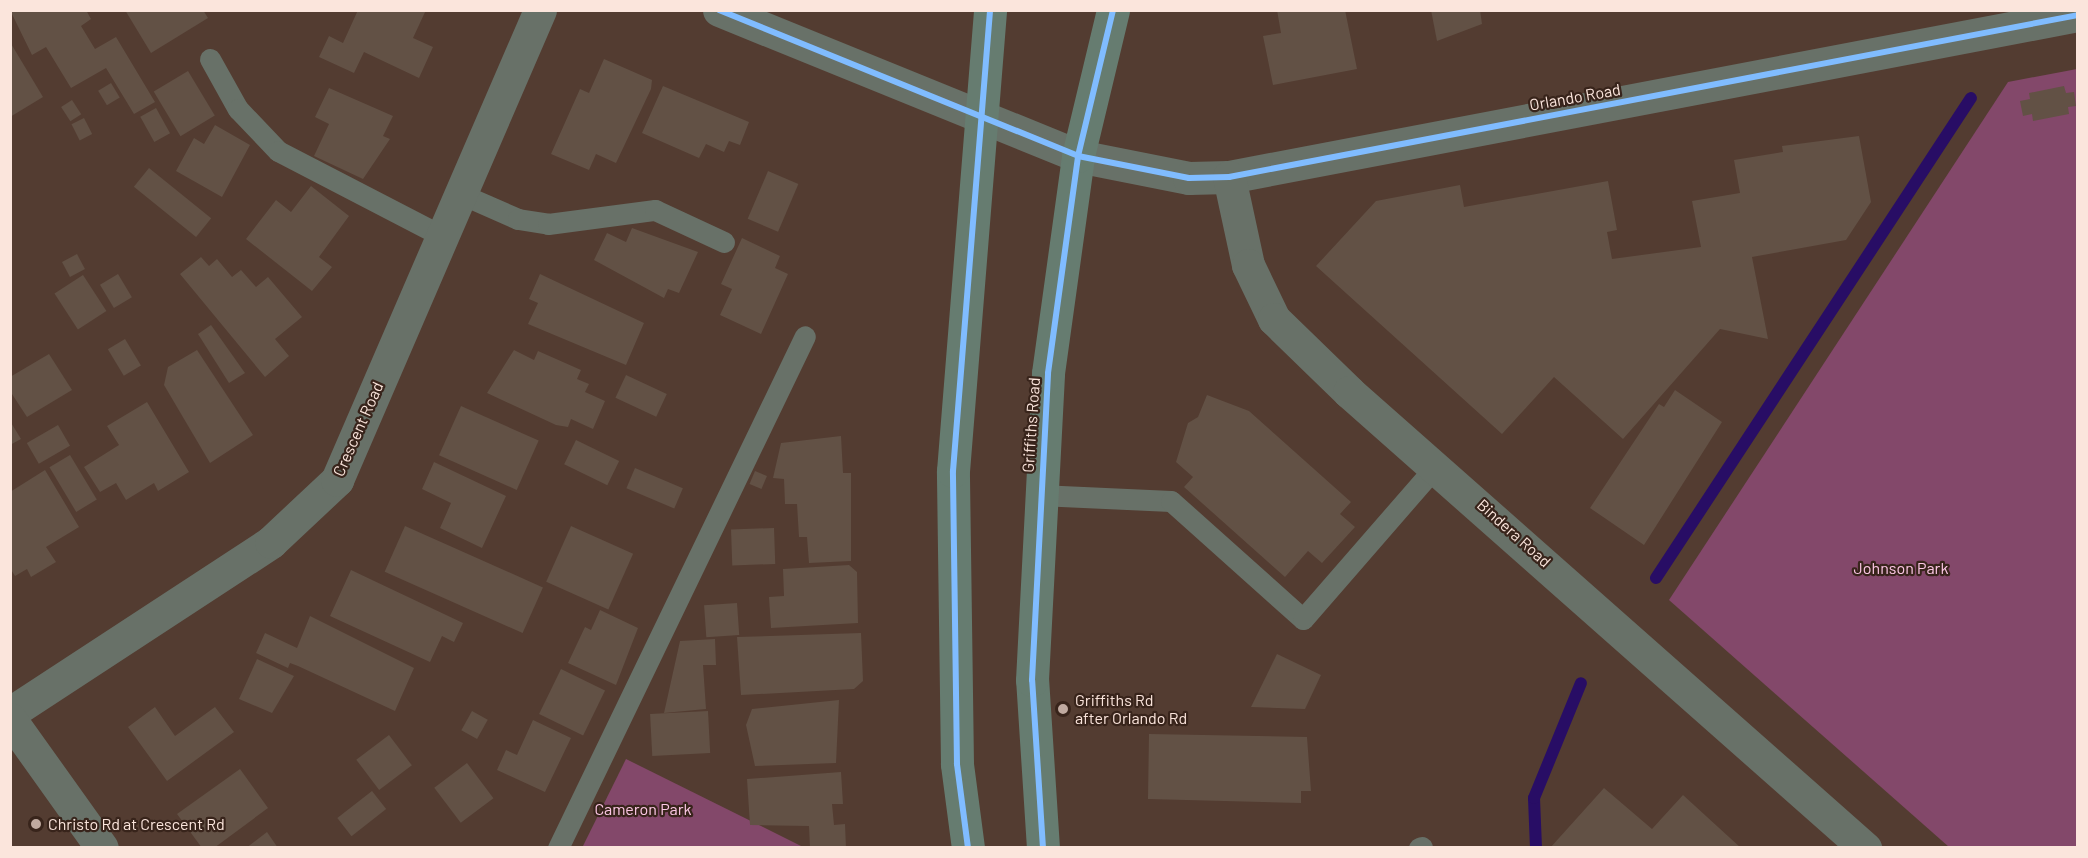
<!DOCTYPE html>
<html>
<head>
<meta charset="utf-8">
<style>
  body { margin:0 }
  #map { position:relative; width:2088px; height:858px; overflow:hidden; background:#533c31; font-family:Barlow,sans-serif }
  div>[style] { position:absolute }
  .green>* { inset:0; background:#83486a }
  .stream>* { height:12px; margin:-6px; padding:0 6px; transform-origin:6px; border-radius:6px; background:#280d65 }
  .building>* { inset:0; background:#625145; transform-origin:0 0 }
  .service>* { height:21px; margin:-10.5px; padding:0 10.5px; transform-origin:10.5px; border-radius:10.5px; background:#687168 }
  .minor>* { height:33px; margin:-16.5px; padding:0 16.5px; transform-origin:16.5px; border-radius:16.5px; background:#687168 }
  .trunk>* { height:33px; margin:-16.5px; padding:0 16.5px; transform-origin:16.5px; border-radius:16.5px; background:#667c70 }
  .cycleway>* { height:6px; margin:-3px; padding:0 3px; transform-origin:3px; border-radius:3px; background:#80bcff }
  .dots>* { width:16px; height:16px; translate:-50% -50%; box-sizing:border-box; border:3px solid #38241b; border-radius:50% }
  span { translate:-50% -50%; white-space:nowrap; text-align:center; line-height:1.15; -webkit-text-stroke:4.5px #38241b; paint-order:stroke }
  .street-label { font-size:16px; color:#fbe5dc }
  .park-label { font-size:16px; color:#fcc7e5 }
  .poi-label { font-size:16px; color:#fbe5dc }
  .left { translate:0 -50%; text-align:left }
  .frame { position:absolute; inset:0; border:12px solid #fbe5dc; pointer-events:none }
</style>
</head>
<body>
<div id="map">
  <div class="green">
    <i style="clip-path:polygon(2077px 69px,2077px 847px,1949px 847px,1669px 600px,2008px 82px)"></i>
    <i style="clip-path:polygon(626px 759px,803px 847px,582px 848px)"></i>
  </div>
  <div class="stream">
    <i style="left:1656px;top:578px;width:574px;rotate:-56.73deg"></i>
    <i style="left:1536px;top:848px;width:50px;rotate:-92.3deg"></i>
    <i style="left:1534px;top:798px;width:124px;rotate:-67.8deg"></i>
  </div>
  <div class="building">
    <i style="clip-path:polygon(10px 10px,86px 10px,91px 19px,81px 26px,95px 49px,116px 37px,155px 102px,134px 114px,106px 68px,71px 88px,46px 47px,32px 55px)"></i>
    <i style="clip-path:polygon(125px 10px,203px 10px,208px 18px,151px 53px)"></i>
    <i style="clip-path:polygon(358px 10px,426px 10px,413px 38px,433px 47px,419px 78px,364px 52px,354px 73px,319px 57px,329px 36px,343px 43px)"></i>
    <i style="clip-path:polygon(1277px 10px,1345px 10px,1357px 69px,1273px 85px,1263px 36px,1281px 33px)"></i>
    <i style="clip-path:polygon(1431px 10px,1480px 10px,1482px 24px,1437px 41px)"></i>
    <i style="clip-path:polygon(10px 42px,43px 97px,10px 117px)"></i>
    <i style="clip-path:polygon(604px 59px,652px 80px,651px 89px,616px 163px,596px 154px,589px 170px,551px 154px,580px 89px,589px 93px)"></i>
    <i style="left:188px;top:71px;width:52px;height:40px;rotate:59deg"></i>
    <i style="left:111px;top:83px;width:17px;height:15px;rotate:59deg"></i>
    <i style="clip-path:polygon(663px 86px,749px 122px,740px 145px,729px 141px,724px 152px,706px 144px,699px 158px,642px 133px)"></i>
    <i style="clip-path:polygon(2064px 86px,2066px 93px,2074px 92px,2076px 106px,2068px 107px,2069px 114px,2033px 121px,2032px 114px,2023px 116px,2020px 101px,2030px 99px,2029px 93px)"></i>
    <i style="clip-path:polygon(329px 88px,393px 116px,383px 136px,390px 139px,363px 179px,314px 156px,329px 124px,315px 117px)"></i>
    <i style="left:72px;top:100px;width:17px;height:13px;rotate:57deg"></i>
    <i style="left:156px;top:108px;width:29px;height:18px;rotate:61deg"></i>
    <i style="left:84px;top:118px;width:18px;height:14px;rotate:63deg"></i>
    <i style="clip-path:polygon(215px 125px,250px 145px,222px 197px,176px 171px,194px 138px,204px 144px)"></i>
    <i style="clip-path:polygon(1859px 136px,1871px 202px,1846px 240px,1752px 257px,1768px 339px,1720px 329px,1623px 439px,1554px 377px,1502px 434px,1316px 266px,1376px 201px,1460px 185px,1464px 207px,1608px 181px,1617px 230px,1607px 232px,1612px 259px,1701px 247px,1692px 201px,1740px 193px,1734px 160px,1783px 152px,1782px 146px)"></i>
    <i style="left:149px;top:168px;width:80px;height:24px;rotate:39deg"></i>
    <i style="left:768px;top:171px;width:33px;height:52px;rotate:23deg"></i>
    <i style="clip-path:polygon(311px 186px,349px 216px,319px 257px,332px 267px,312px 291px,246px 239px,276px 200px,291px 212px)"></i>
    <i style="clip-path:polygon(632px 228px,698px 252px,679px 293px,668px 289px,664px 298px,594px 260px,607px 233px,626px 242px)"></i>
    <i style="clip-path:polygon(742px 238px,780px 256px,775px 268px,788px 274px,761px 334px,720px 315px,732px 289px,721px 284px)"></i>
    <i style="left:77px;top:254px;width:17px;height:17px;rotate:62deg"></i>
    <i style="clip-path:polygon(201px 257px,209px 266px,217px 259px,232px 277px,241px 270px,256px 287px,268px 277px,302px 317px,275px 339px,289px 356px,265px 377px,180px 274px)"></i>
    <i style="left:118px;top:274px;width:27px;height:21px;rotate:59deg"></i>
    <i style="clip-path:polygon(540px 274px,644px 323px,626px 365px,528px 324px,538px 303px,529px 299px)"></i>
    <i style="left:83px;top:275px;width:43px;height:34px;rotate:57deg"></i>
    <i style="clip-path:polygon(211px 325px,245px 373px,229px 383px,198px 334px)"></i>
    <i style="left:125px;top:339px;width:31px;height:20px;rotate:59deg"></i>
    <i style="clip-path:polygon(197px 350px,253px 435px,210px 463px,164px 385px,168px 367px)"></i>
    <i style="clip-path:polygon(514px 350px,534px 360px,538px 351px,581px 370px,577px 379px,589px 384px,585px 392px,605px 401px,593px 429px,571px 419px,568px 427px,556px 425px,487px 393px)"></i>
    <i style="clip-path:polygon(49px 354px,72px 390px,27px 417px,10px 391px,10px 377px)"></i>
    <i style="left:626px;top:375px;width:45px;height:25px;rotate:25deg"></i>
    <i style="clip-path:polygon(1675px 390px,1722px 422px,1644px 545px,1590px 508px,1659px 404px,1664px 407px)"></i>
    <i style="clip-path:polygon(1207px 395px,1249px 411px,1351px 502px,1340px 514px,1355px 527px,1322px 563px,1308px 551px,1285px 577px,1184px 487px,1193px 477px,1176px 462px,1188px 423px,1198px 417px)"></i>
    <i style="clip-path:polygon(147px 402px,189px 472px,158px 491px,154px 483px,126px 500px,116px 483px,100px 492px,84px 467px,119px 445px,107px 426px)"></i>
    <i style="left:461px;top:406px;width:85px;height:54px;rotate:24deg"></i>
    <i style="clip-path:polygon(10px 421px,21px 439px,10px 445px)"></i>
    <i style="left:58px;top:425px;width:24px;height:36px;rotate:60deg"></i>
    <i style="clip-path:polygon(841px 436px,843px 473px,851px 473px,851px 561px,809px 563px,807px 537px,799px 537px,797px 504px,785px 504px,784px 479px,773px 478px,781px 443px)"></i>
    <i style="left:576px;top:440px;width:48px;height:27px;rotate:26deg"></i>
    <i style="left:70px;top:455px;width:52px;height:24px;rotate:59deg"></i>
    <i style="clip-path:polygon(434px 462px,506px 496px,482px 548px,440px 528px,451px 503px,422px 489px)"></i>
    <i style="left:635px;top:468px;width:52px;height:22px;rotate:23deg"></i>
    <i style="clip-path:polygon(45px 470px,79px 527px,46px 547px,56px 562px,31px 577px,27px 569px,15px 576px,10px 568px,10px 492px)"></i>
    <i style="left:755px;top:471px;width:13px;height:14px;rotate:23deg"></i>
    <i style="left:405px;top:526px;width:151px;height:50px;rotate:24deg"></i>
    <i style="left:571px;top:526px;width:68px;height:61px;rotate:24deg"></i>
    <i style="left:774px;top:528px;width:36px;height:43px;rotate:88deg"></i>
    <i style="clip-path:polygon(849px 565px,857px 572px,858px 623px,771px 628px,769px 597px,784px 596px,783px 569px)"></i>
    <i style="clip-path:polygon(351px 570px,463px 623px,454px 642px,442px 636px,430px 662px,330px 616px)"></i>
    <i style="left:737px;top:603px;width:32px;height:33px;rotate:86deg"></i>
    <i style="clip-path:polygon(600px 610px,638px 628px,616px 685px,568px 663px,585px 627px,591px 630px)"></i>
    <i style="clip-path:polygon(310px 616px,414px 668px,395px 711px,298px 666px,290px 663px,288px 668px,256px 653px,265px 633px,297px 648px)"></i>
    <i style="clip-path:polygon(861px 633px,863px 681px,854px 689px,741px 695px,737px 637px)"></i>
    <i style="clip-path:polygon(715px 639px,716px 665px,703px 665px,706px 709px,664px 713px,680px 641px)"></i>
    <i style="clip-path:polygon(1277px 654px,1321px 675px,1305px 709px,1251px 707px)"></i>
    <i style="clip-path:polygon(257px 659px,294px 676px,272px 713px,239px 699px)"></i>
    <i style="left:561px;top:669px;width:49px;height:50px;rotate:26deg"></i>
    <i style="clip-path:polygon(839px 700px,836px 763px,755px 766px,746px 725px,752px 709px)"></i>
    <i style="clip-path:polygon(155px 707px,175px 736px,215px 707px,234px 732px,167px 781px,128px 727px)"></i>
    <i style="left:472px;top:711px;width:18px;height:22px;rotate:29deg"></i>
    <i style="left:708px;top:711px;width:42px;height:58px;rotate:87deg"></i>
    <i style="clip-path:polygon(533px 720px,571px 738px,545px 792px,497px 770px,506px 750px,517px 755px)"></i>
    <i style="clip-path:polygon(1149px 734px,1307px 737px,1311px 791px,1301px 791px,1301px 803px,1148px 799px)"></i>
    <i style="left:389px;top:735px;width:38px;height:41px;rotate:53deg"></i>
    <i style="left:467px;top:763px;width:44px;height:41px;rotate:53deg"></i>
    <i style="clip-path:polygon(240px 769px,268px 808px,214px 848px,202px 848px,177px 814px)"></i>
    <i style="clip-path:polygon(841px 772px,843px 804px,832px 804px,834px 825px,845px 824px,846px 848px,810px 848px,809px 826px,750px 825px,747px 779px)"></i>
    <i style="clip-path:polygon(1604px 788px,1652px 829px,1683px 795px,1741px 848px,1550px 848px)"></i>
    <i style="left:372px;top:791px;width:23px;height:44px;rotate:52deg"></i>
    <i style="clip-path:polygon(267px 832px,278px 848px,246px 848px)"></i>
  </div>
  <div class="service">
    <i style="left:210px;top:59px;width:57px;rotate:60.8deg"></i>
    <i style="left:238px;top:109px;width:58px;rotate:46.4deg"></i>
    <i style="left:278px;top:151px;width:185px;rotate:27.4deg"></i>
    <i style="left:461px;top:194px;width:62px;rotate:23.7deg"></i>
    <i style="left:518px;top:219px;width:30px;rotate:9deg"></i>
    <i style="left:548px;top:224px;width:108px;rotate:-7.5deg"></i>
    <i style="left:655px;top:210px;width:76px;rotate:24.9deg"></i>
    <i style="left:1039px;top:495px;width:132px;rotate:2.6deg"></i>
    <i style="left:1171px;top:501px;width:177px;rotate:41.8deg"></i>
    <i style="left:1303px;top:619px;width:204px;rotate:-49deg"></i>
    <i style="left:558px;top:848px;width:568px;rotate:-64.25deg"></i>
    <i style="left:1419px;top:848px;width:3px;rotate:-18deg"></i>
  </div>
  <div class="minor">
    <i style="left:719px;top:10px;width:388px;rotate:22.1deg"></i>
    <i style="left:1078px;top:156px;width:113px;rotate:11.2deg"></i>
    <i style="left:1189px;top:178px;width:40px;rotate:-1.4deg"></i>
    <i style="left:1229px;top:177px;width:864px;rotate:-10.8deg"></i>
    <i style="left:1229px;top:177px;width:90px;rotate:77.8deg"></i>
    <i style="left:1248px;top:265px;width:60px;rotate:64.3deg"></i>
    <i style="left:1274px;top:319px;width:105px;rotate:44.2deg"></i>
    <i style="left:1349px;top:392px;width:689px;rotate:41.47deg"></i>
    <i style="left:10px;top:713px;width:312px;rotate:-33.2deg"></i>
    <i style="left:271px;top:542px;width:91px;rotate:-43.2deg"></i>
    <i style="left:337px;top:480px;width:512px;rotate:-66.64deg"></i>
    <i style="left:10px;top:719px;width:158px;rotate:54.5deg"></i>
  </div>
  <div class="trunk">
    <i style="left:968px;top:848px;width:85px;rotate:-97.5deg"></i>
    <i style="left:957px;top:764px;width:293px;rotate:-90.8deg"></i>
    <i style="left:953px;top:471px;width:462px;rotate:-85.4deg"></i>
    <i style="left:1043px;top:848px;width:168px;rotate:-93.7deg"></i>
    <i style="left:1032px;top:680px;width:307px;rotate:-87deg"></i>
    <i style="left:1048px;top:373px;width:219px;rotate:-82.1deg"></i>
    <i style="left:1078px;top:156px;width:150px;rotate:-76.5deg"></i>
  </div>
  <div class="cycleway">
    <i style="left:719px;top:10px;width:388px;rotate:22.1deg"></i>
    <i style="left:1078px;top:156px;width:113px;rotate:11.2deg"></i>
    <i style="left:1189px;top:178px;width:40px;rotate:-1.4deg"></i>
    <i style="left:1229px;top:177px;width:864px;rotate:-10.8deg"></i>
    <i style="left:968px;top:848px;width:85px;rotate:-97.5deg"></i>
    <i style="left:957px;top:764px;width:293px;rotate:-90.8deg"></i>
    <i style="left:953px;top:471px;width:462px;rotate:-85.4deg"></i>
    <i style="left:1043px;top:848px;width:168px;rotate:-93.7deg"></i>
    <i style="left:1032px;top:680px;width:307px;rotate:-87deg"></i>
    <i style="left:1048px;top:373px;width:219px;rotate:-82.1deg"></i>
    <i style="left:1078px;top:156px;width:150px;rotate:-76.5deg"></i>
  </div>
  <div class="dots">
    <i style="left:1063px;top:709px;background:#c0aaa0"></i>
    <i style="left:36px;top:824px;background:#c0aaa0"></i>
  </div>
  <div class="street-label">
    <span style="left:1575px;top:97px;rotate:-10deg">Orlando Road</span>
    <span style="left:1031px;top:425px;rotate:-86deg">Griffiths Road</span>
    <span style="left:358px;top:429px;rotate:-66deg">Crescent Road</span>
    <span style="left:1514px;top:533px;rotate:42deg">Bindera Road</span>
  </div>
  <div class="park-label">
    <span style="left:1901px;top:568px">Johnson Park</span>
    <span style="left:643px;top:809px">Cameron Park</span>
  </div>
  <div class="poi-label">
    <span class="left" style="left:1075px;top:709px">Griffiths Rd<br>after Orlando Rd</span>
    <span class="left" style="left:48px;top:824px">Christo Rd at Crescent Rd</span>
  </div>
  <div class="frame"></div>
</div>
</body>
</html>
